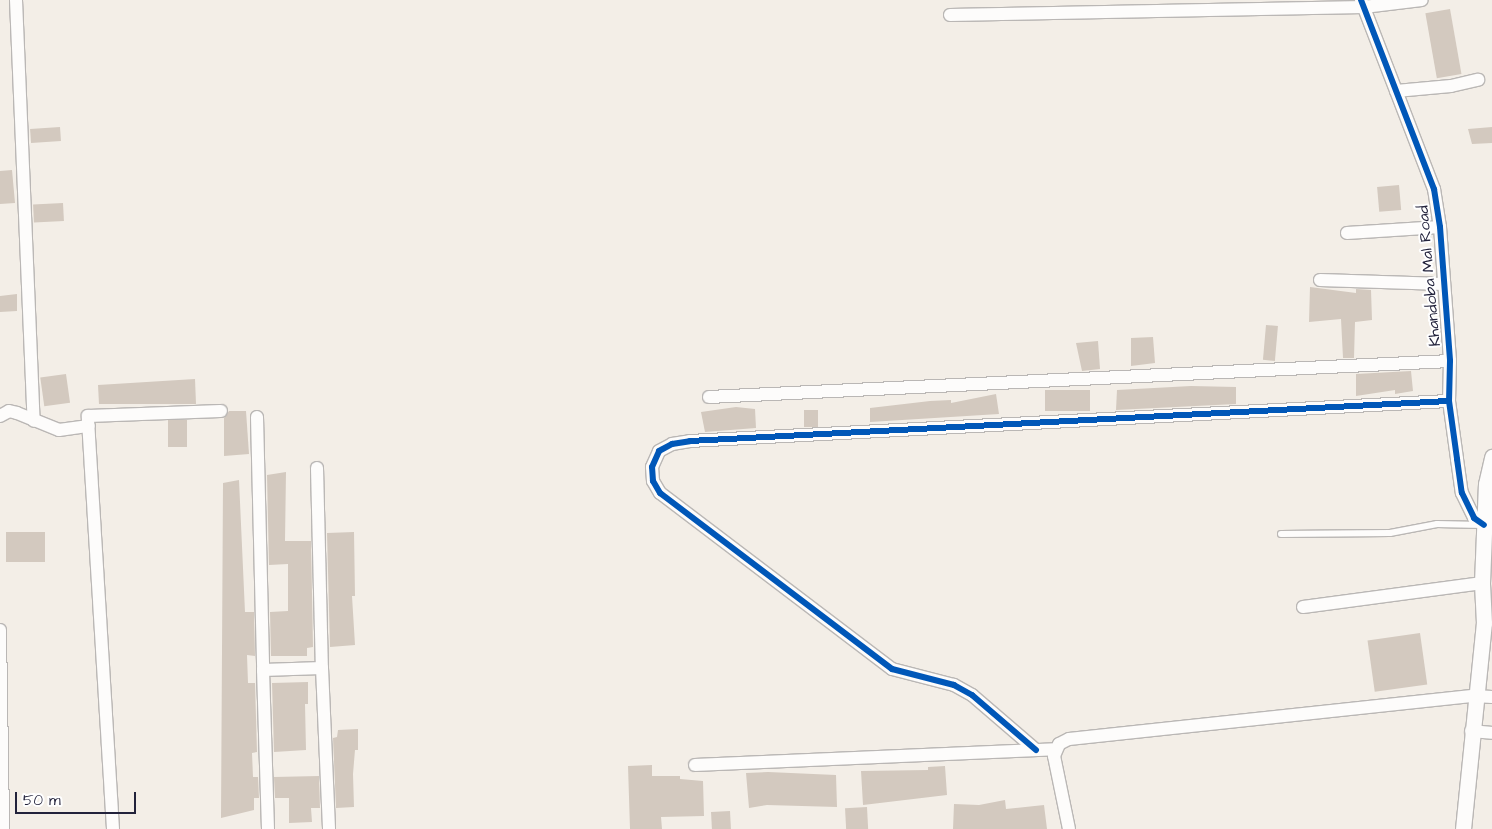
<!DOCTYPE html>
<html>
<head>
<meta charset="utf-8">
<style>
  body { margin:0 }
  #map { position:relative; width:1492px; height:829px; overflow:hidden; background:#f3eee7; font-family:"Architects Daughter",sans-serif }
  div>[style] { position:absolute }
  .building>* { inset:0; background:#d3c9bf; transform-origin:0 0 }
  .roads { filter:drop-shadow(1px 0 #bab7b5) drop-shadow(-1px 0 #bab7b5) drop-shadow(0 1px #bab7b5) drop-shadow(0 -1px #bab7b5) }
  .service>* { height:6px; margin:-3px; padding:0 3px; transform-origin:3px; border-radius:3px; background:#fdfcfb }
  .minor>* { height:12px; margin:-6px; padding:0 6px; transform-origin:6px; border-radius:6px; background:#fdfcfb }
  .tertiary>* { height:15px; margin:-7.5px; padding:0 7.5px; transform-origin:7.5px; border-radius:7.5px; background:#fdfcfb }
  .cycleway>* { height:6px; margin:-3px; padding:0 3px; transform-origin:3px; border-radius:3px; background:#0057b8 }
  span { translate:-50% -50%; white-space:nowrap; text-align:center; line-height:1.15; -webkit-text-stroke:4px #fff; paint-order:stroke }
  .street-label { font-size:16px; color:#22223b }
  .scale { position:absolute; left:15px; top:792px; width:121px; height:22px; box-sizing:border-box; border:2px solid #22223b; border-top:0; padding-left:6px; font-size:15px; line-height:18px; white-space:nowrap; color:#22223b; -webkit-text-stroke:4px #fff; paint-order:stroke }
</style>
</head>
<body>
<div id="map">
  <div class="building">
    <i style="left:1450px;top:9px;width:66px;height:25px;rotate:80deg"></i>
    <i style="left:60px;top:127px;width:14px;height:30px;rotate:86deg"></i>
    <i style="clip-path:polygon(1492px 127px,1492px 143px,1472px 144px,1468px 129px)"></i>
    <i style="clip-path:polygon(12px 170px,15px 203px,0 204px,0 171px)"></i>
    <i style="left:1399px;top:185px;width:25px;height:22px;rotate:85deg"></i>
    <i style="left:63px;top:203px;width:18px;height:30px;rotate:87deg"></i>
    <i style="clip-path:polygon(1310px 287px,1356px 293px,1356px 289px,1371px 290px,1372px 320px,1355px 322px,1354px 358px,1343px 358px,1341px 319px,1309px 322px)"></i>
    <i style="clip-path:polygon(17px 294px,17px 311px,0 312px,0 296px)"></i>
    <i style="left:1266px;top:325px;width:12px;height:35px;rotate:5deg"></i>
    <i style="clip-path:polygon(1153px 337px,1155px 363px,1131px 366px,1131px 338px)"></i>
    <i style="clip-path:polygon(1098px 341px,1100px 369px,1082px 371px,1076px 343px)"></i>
    <i style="clip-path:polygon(1411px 371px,1413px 391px,1395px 394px,1395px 390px,1356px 396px,1356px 374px)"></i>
    <i style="left:66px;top:374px;width:29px;height:26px;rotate:82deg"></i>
    <i style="clip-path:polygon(195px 379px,196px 404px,99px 404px,98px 385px)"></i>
    <i style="clip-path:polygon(1191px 386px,1236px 387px,1236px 404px,1116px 410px,1117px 390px)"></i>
    <i style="left:1090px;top:390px;width:21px;height:45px;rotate:90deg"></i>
    <i style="clip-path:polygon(996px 394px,999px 414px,870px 422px,870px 408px,930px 401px,951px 400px,951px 403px)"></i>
    <i style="clip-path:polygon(736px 407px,755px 409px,756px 428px,705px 432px,701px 412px)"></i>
    <i style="left:804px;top:410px;width:14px;height:17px"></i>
    <i style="clip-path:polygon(229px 411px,246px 411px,249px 454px,224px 456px,224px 418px)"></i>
    <i style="left:187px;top:420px;width:27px;height:19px;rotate:90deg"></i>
    <i style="clip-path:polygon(286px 472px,285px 541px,311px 541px,313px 647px,307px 648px,307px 656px,271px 656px,270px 612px,288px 611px,288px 564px,269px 565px,267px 475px)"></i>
    <i style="clip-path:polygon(239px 480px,245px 612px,254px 612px,255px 656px,247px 655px,248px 683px,255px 683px,257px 752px,252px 753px,253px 777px,258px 777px,259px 798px,254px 798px,254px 810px,221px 818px,223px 483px)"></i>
    <i style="left:45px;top:532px;width:30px;height:39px;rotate:90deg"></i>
    <i style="clip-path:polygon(354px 532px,355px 596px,352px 596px,355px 645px,330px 647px,327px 533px)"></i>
    <i style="left:1420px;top:633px;width:52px;height:53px;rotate:82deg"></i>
    <i style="clip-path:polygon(308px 682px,308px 704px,305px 704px,306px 750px,274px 752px,272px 683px)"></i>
    <i style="clip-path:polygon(358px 729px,358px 750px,355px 750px,353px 774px,354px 807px,336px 808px,333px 738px,337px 737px,338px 730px)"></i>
    <i style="clip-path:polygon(652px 765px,652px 776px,680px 776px,680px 779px,703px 781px,704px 816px,661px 817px,662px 829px,630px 829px,628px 766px)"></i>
    <i style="clip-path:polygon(945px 766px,947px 795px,863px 805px,861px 771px,928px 770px,928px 767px)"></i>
    <i style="clip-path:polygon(768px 772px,836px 775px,837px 807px,767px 805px,749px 808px,746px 773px)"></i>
    <i style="clip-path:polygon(319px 776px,320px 808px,311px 808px,312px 822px,289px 823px,289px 798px,275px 798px,274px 777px)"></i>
    <i style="clip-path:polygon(1005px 800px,1006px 809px,1044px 805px,1047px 829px,953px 829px,954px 804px,979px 805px)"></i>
    <i style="left:867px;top:807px;width:22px;height:22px;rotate:87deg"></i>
    <i style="left:730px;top:811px;width:18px;height:19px;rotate:87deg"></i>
  </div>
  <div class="roads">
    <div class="service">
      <i style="left:1281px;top:534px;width:109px;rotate:-0.5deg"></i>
      <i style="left:1390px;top:533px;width:48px;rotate:-10.8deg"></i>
      <i style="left:1437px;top:524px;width:45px;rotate:1.3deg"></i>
    </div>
    <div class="minor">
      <i style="left:16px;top:0;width:421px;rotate:87.6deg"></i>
      <i style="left:1361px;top:0;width:203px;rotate:68.9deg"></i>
      <i style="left:1434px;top:189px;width:38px;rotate:81deg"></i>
      <i style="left:1440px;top:227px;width:134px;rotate:85.7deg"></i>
      <i style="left:1450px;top:361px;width:40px;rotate:91.4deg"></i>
      <i style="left:1449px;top:401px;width:59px;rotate:82.1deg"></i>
      <i style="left:1457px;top:459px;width:34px;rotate:82deg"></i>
      <i style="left:1462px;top:493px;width:28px;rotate:64deg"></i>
      <i style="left:1474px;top:518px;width:12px;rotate:35deg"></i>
      <i style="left:950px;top:15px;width:414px;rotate:-1.1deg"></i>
      <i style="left:1364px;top:7px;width:58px;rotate:-6.9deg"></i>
      <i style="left:1396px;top:91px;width:55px;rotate:-5.2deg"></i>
      <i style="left:1451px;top:86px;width:28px;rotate:-13deg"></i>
      <i style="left:1347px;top:233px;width:93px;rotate:-3.7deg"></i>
      <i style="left:1320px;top:280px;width:123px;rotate:1.9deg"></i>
      <i style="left:709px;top:397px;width:742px;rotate:-2.78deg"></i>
      <i style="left:0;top:416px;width:10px;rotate:-29deg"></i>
      <i style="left:9px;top:411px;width:8px;rotate:14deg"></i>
      <i style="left:17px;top:413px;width:45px;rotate:22deg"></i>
      <i style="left:59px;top:430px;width:30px;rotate:-8deg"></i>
      <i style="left:257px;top:417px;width:253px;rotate:88.6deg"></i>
      <i style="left:317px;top:468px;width:200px;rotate:88.6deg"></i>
      <i style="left:1303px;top:607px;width:181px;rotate:-7.6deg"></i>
      <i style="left:0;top:630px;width:199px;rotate:89.1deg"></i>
      <i style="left:1471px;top:731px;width:21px;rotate:5deg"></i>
      <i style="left:1036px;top:750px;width:84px;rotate:-139.3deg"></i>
      <i style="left:972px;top:695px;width:21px;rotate:-151deg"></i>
      <i style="left:954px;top:685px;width:64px;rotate:-165.5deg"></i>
      <i style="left:892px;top:669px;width:291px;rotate:-142.8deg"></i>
      <i style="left:660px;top:493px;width:14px;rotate:-120deg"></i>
      <i style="left:653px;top:481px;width:14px;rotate:-94deg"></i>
      <i style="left:652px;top:467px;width:17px;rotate:-66deg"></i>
      <i style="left:659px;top:451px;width:15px;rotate:-28deg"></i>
      <i style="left:672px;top:444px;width:18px;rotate:-9deg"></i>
      <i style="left:690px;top:441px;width:760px;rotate:-3.02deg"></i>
      <i style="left:695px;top:765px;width:360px;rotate:-2.5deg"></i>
      <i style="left:113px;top:829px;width:414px;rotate:-93.5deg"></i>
      <i style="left:88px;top:416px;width:133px;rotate:-2.2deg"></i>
      <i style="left:268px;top:829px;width:159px;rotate:-91.8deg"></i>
      <i style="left:263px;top:670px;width:59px;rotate:-1.9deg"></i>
      <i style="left:322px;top:668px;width:161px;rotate:87.5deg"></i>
      <i style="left:1069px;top:829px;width:75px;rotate:-101.6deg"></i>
      <i style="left:1054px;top:756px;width:13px;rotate:-67deg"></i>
      <i style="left:1059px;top:744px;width:11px;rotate:-27deg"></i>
      <i style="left:1069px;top:739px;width:407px;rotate:-6.1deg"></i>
      <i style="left:1474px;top:696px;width:18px;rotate:3deg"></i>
    </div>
    <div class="tertiary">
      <i style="left:1463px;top:829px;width:207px;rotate:-84.2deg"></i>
      <i style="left:1484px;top:623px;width:40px;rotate:-92.9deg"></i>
      <i style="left:1482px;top:583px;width:99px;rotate:-87.7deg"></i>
      <i style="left:1486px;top:484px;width:28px;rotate:-77deg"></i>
    </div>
  </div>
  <div class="cycleway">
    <i style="left:1361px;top:0;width:203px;rotate:68.9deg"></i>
    <i style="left:1434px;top:189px;width:38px;rotate:81deg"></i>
    <i style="left:1440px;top:227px;width:134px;rotate:85.7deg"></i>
    <i style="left:1450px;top:361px;width:40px;rotate:91.4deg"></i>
    <i style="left:1449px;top:401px;width:59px;rotate:82.1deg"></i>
    <i style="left:1457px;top:459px;width:34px;rotate:82deg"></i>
    <i style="left:1462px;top:493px;width:28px;rotate:64deg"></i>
    <i style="left:1474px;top:518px;width:12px;rotate:35deg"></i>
    <i style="left:1036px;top:750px;width:84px;rotate:-139.3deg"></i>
    <i style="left:972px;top:695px;width:21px;rotate:-151deg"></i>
    <i style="left:954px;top:685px;width:64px;rotate:-165.5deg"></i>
    <i style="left:892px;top:669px;width:291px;rotate:-142.8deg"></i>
    <i style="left:660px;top:493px;width:14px;rotate:-120deg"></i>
    <i style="left:653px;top:481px;width:14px;rotate:-94deg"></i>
    <i style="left:652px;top:467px;width:17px;rotate:-66deg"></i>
    <i style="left:659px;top:451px;width:15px;rotate:-28deg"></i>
    <i style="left:672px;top:444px;width:18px;rotate:-9deg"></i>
    <i style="left:690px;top:441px;width:760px;rotate:-3.02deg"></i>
  </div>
  <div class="street-label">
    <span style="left:1429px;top:276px;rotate:-95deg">Khandoba Mal Road</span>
  </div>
  <div class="scale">50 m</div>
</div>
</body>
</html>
